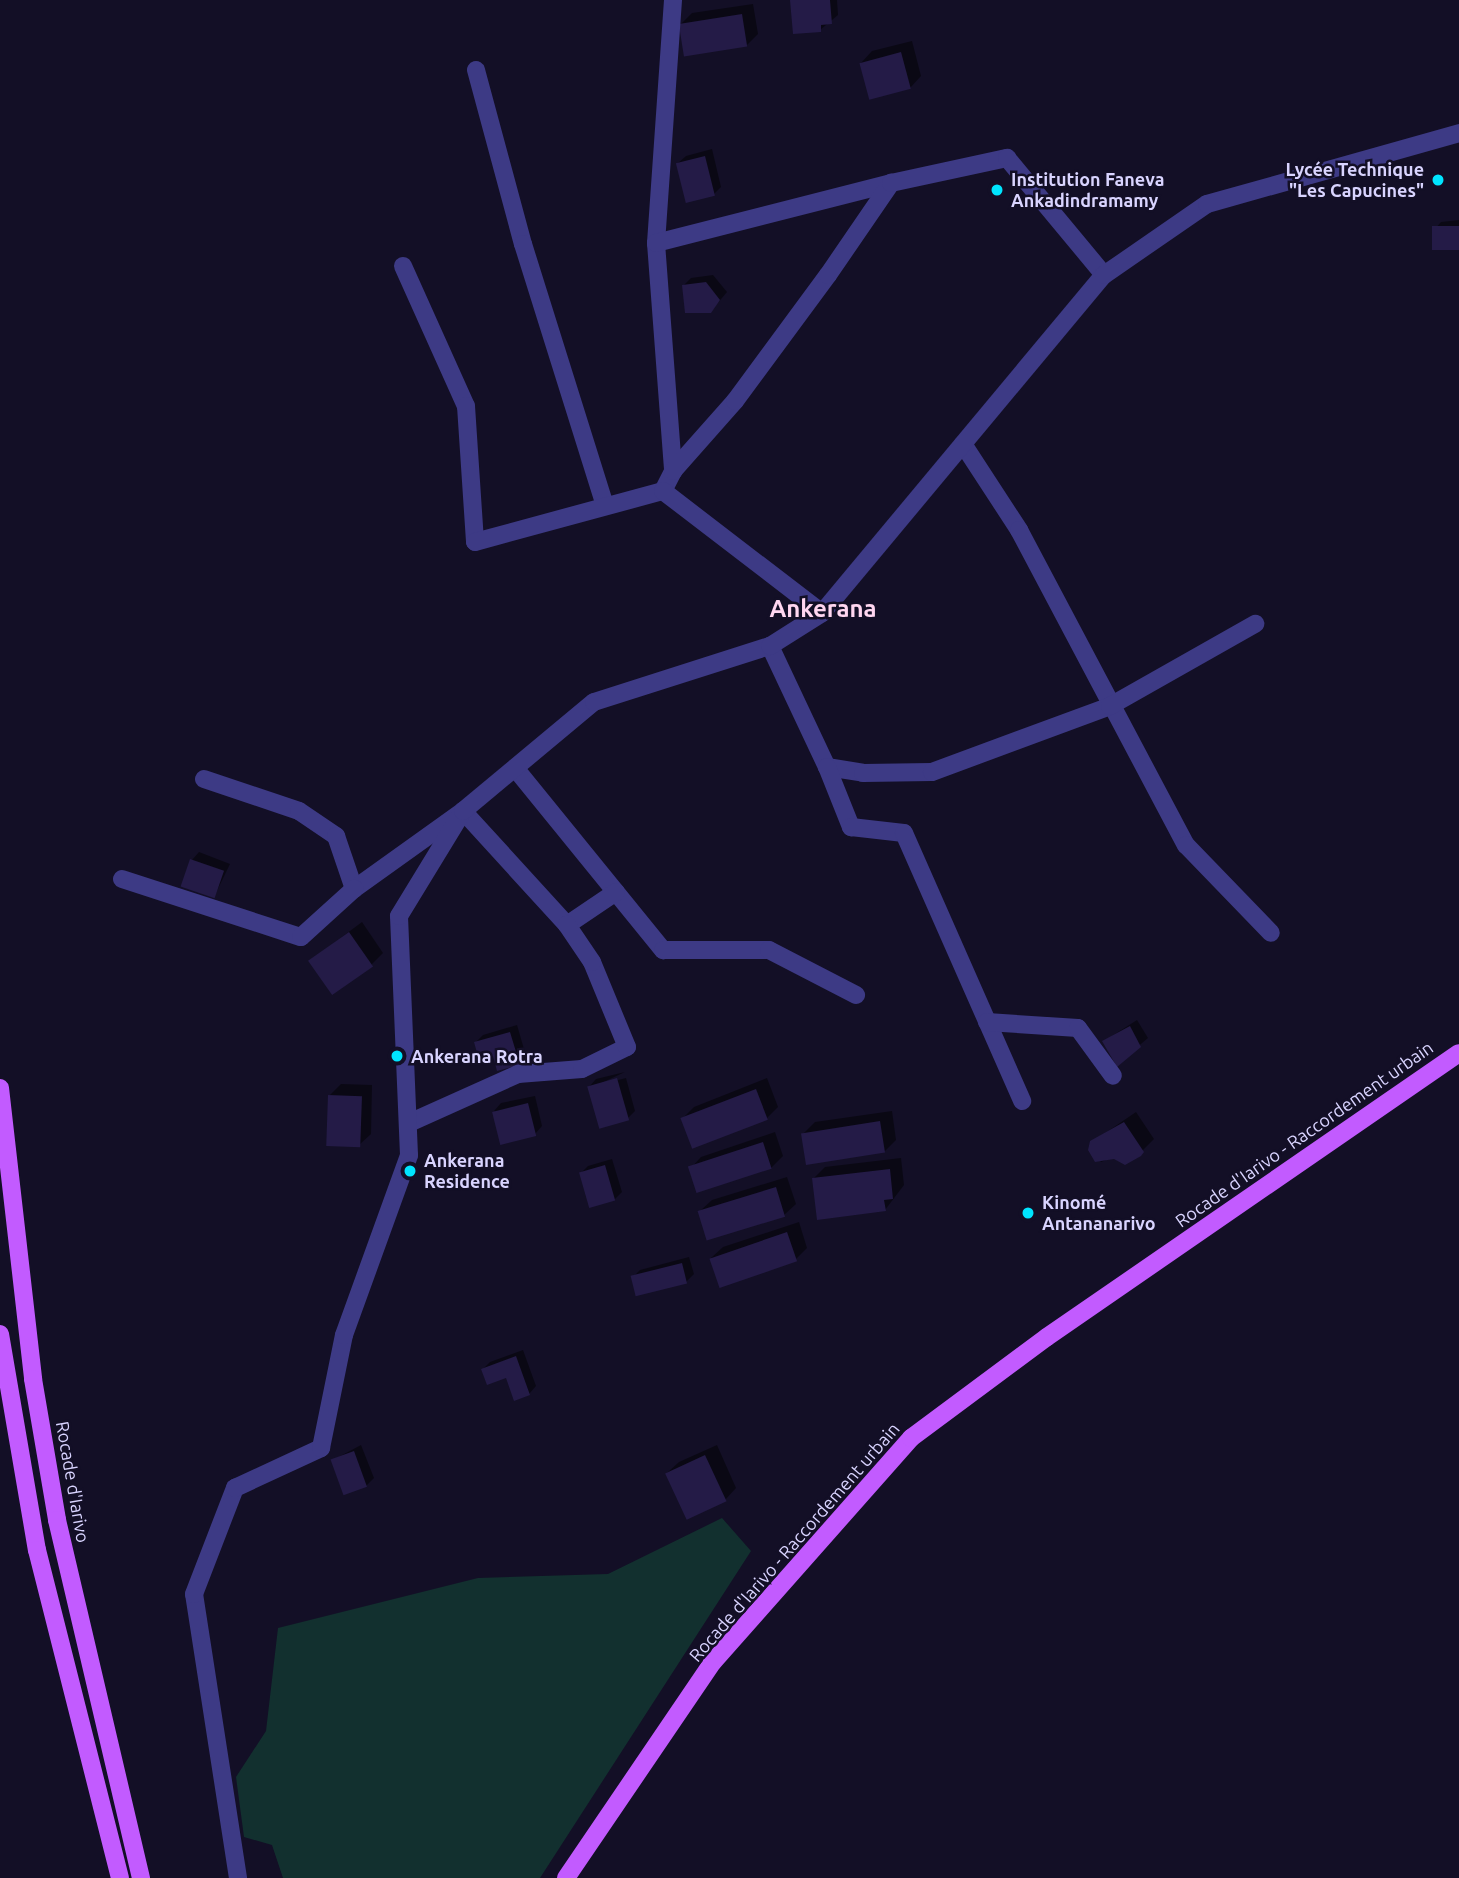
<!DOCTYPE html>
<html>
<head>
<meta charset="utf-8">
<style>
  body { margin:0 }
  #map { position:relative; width:1459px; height:1878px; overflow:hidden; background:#130f26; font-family:Ubuntu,sans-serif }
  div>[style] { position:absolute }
  .green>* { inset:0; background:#12302f }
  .shadow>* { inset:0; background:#0007 }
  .building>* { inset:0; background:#241b47; transform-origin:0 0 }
  .minor>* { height:18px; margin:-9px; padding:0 9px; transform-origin:9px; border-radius:9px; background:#3d3a85 }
  .major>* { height:18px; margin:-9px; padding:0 9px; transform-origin:9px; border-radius:9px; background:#c25bff }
  .dots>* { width:19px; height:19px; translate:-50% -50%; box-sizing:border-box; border:4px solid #130f26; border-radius:50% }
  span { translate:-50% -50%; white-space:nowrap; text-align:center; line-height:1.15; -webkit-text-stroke:5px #130f26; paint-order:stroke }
  .poi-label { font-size:18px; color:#d9d4ff; font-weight:700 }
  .right { translate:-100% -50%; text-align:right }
  .left { translate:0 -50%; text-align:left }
  .street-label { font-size:18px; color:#d9d4ff }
  .district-label { font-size:24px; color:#ffd6f0; font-weight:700 }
</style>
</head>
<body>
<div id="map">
  <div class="green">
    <i style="clip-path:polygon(722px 1518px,751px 1551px,540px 1878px,283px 1878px,272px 1845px,244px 1837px,236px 1777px,266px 1731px,278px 1628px,478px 1578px,608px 1574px)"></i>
  </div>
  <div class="shadow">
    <i style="clip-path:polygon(792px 0,837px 0,838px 15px,820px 30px)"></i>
    <i style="clip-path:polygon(753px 4px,758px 34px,746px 46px,681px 24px,692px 13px)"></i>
    <i style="clip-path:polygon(912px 41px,921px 76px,910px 88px,861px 63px,872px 51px)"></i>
    <i style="clip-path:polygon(712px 149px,721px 187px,714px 194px,678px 163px,686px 156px)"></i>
    <i style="clip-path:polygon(1459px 220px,1459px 248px,1434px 230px,1441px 222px)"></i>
    <i style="clip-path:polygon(713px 275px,727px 292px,711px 311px,684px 285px,691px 278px)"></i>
    <i style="clip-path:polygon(199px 852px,230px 864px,214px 897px,192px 860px)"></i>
    <i style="clip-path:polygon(362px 922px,383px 953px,371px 965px,311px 960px)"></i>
    <i style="clip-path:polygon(1137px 1020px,1148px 1038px,1117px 1064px,1104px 1041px)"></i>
    <i style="clip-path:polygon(517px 1025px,526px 1056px,519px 1064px,476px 1042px,483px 1035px)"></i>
    <i style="clip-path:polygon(625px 1072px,595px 1086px,626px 1078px,635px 1111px,628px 1118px,589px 1087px,596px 1079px)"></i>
    <i style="clip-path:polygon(767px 1078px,778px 1107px,767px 1118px,682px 1119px,694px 1107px)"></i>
    <i style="clip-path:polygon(341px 1084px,372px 1085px,371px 1134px,359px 1145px,329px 1096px)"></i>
    <i style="clip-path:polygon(535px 1096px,542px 1126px,535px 1134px,494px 1111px,501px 1103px)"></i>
    <i style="clip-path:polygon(892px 1111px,896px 1140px,885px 1151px,803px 1134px,815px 1122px)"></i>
    <i style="clip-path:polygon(1136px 1112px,1154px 1139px,1133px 1160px,1114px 1157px,1101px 1162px,1090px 1149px,1092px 1142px)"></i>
    <i style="clip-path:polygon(775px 1132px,783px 1156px,771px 1168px,690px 1169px,701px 1157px)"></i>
    <i style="clip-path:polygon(901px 1158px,904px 1185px,885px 1210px,813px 1179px,825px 1167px)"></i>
    <i style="clip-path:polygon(612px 1159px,622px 1192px,615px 1199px,591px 1206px,581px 1173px,588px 1166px)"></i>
    <i style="clip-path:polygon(787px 1177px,796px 1204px,784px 1215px,700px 1211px,712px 1200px)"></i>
    <i style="clip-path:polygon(799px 1222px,807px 1248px,796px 1259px,711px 1258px,723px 1247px)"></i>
    <i style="clip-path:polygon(689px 1257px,694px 1274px,686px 1282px,633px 1277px,640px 1270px)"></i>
    <i style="clip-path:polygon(523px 1350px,536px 1386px,529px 1394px,507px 1376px,483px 1369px,490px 1362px)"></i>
    <i style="clip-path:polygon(361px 1445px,374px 1478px,366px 1486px,333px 1460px)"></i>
    <i style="clip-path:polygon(717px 1445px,736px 1488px,725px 1500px,667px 1473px,679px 1462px)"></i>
  </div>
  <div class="building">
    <i style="clip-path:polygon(790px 0,830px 0,832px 24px,821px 25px,821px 32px,793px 34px)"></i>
    <i style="left:742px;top:14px;width:33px;height:64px;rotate:81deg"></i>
    <i style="left:901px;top:52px;width:38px;height:43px;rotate:75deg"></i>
    <i style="left:705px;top:156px;width:41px;height:30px;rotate:76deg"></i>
    <i style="left:1459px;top:226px;width:24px;height:27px;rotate:90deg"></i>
    <i style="clip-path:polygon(706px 282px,720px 300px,711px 313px,685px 313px,682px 285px)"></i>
    <i style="left:190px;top:859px;width:36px;height:29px;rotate:19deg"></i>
    <i style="left:349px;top:932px;width:42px;height:50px;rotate:55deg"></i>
    <i style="clip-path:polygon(1130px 1026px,1141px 1047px,1117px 1067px,1102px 1041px)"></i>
    <i style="clip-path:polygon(510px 1032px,520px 1065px,497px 1071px,493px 1056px,479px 1060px,474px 1042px)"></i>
    <i style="left:617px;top:1078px;width:44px;height:31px;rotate:74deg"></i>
    <i style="left:756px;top:1089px;width:33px;height:81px;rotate:69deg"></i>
    <i style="left:328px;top:1095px;width:34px;height:51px;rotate:2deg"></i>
    <i style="left:528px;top:1103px;width:34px;height:37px;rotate:76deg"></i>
    <i style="left:880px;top:1121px;width:32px;height:80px;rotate:81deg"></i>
    <i style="clip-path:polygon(1124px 1122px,1144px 1152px,1141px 1156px,1125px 1165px,1114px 1159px,1095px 1162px,1088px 1150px,1090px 1141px)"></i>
    <i style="left:763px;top:1142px;width:28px;height:79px;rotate:72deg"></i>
    <i style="left:605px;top:1165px;width:37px;height:27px;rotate:74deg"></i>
    <i style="clip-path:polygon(890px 1169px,893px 1199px,884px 1200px,886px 1211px,817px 1220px,812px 1178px)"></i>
    <i style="left:776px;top:1187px;width:31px;height:82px;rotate:73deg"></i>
    <i style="left:787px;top:1232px;width:31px;height:82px;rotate:71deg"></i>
    <i style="left:682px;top:1263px;width:21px;height:53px;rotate:76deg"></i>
    <i style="clip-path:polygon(516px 1356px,530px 1395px,514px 1401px,506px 1378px,487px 1385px,481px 1369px)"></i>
    <i style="left:354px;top:1451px;width:38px;height:25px;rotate:70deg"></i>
    <i style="left:705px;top:1455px;width:51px;height:44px;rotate:65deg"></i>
  </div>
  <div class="minor">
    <i style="left:673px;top:0;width:244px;rotate:94deg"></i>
    <i style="left:656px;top:243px;width:229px;rotate:85.7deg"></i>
    <i style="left:476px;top:70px;width:180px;rotate:74.9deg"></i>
    <i style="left:523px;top:244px;width:274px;rotate:72.6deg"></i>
    <i style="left:656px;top:243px;width:243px;rotate:-14.3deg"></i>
    <i style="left:403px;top:266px;width:154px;rotate:65.8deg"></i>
    <i style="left:466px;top:406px;width:136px;rotate:86.2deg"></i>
    <i style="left:475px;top:542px;width:195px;rotate:-15.2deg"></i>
    <i style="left:663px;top:491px;width:22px;rotate:-63deg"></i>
    <i style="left:673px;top:471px;width:94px;rotate:-48.5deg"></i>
    <i style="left:735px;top:401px;width:157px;rotate:-53.6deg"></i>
    <i style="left:828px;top:275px;width:112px;rotate:-55.6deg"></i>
    <i style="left:891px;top:183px;width:119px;rotate:-12.2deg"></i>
    <i style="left:1007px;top:158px;width:152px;rotate:50.3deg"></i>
    <i style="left:963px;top:444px;width:103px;rotate:56.9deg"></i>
    <i style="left:1019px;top:530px;width:357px;rotate:62.1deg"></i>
    <i style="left:1186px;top:845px;width:122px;rotate:46deg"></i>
    <i style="left:663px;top:491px;width:200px;rotate:37.5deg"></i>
    <i style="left:770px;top:646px;width:134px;rotate:64.8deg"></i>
    <i style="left:827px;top:767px;width:36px;rotate:9deg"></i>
    <i style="left:863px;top:773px;width:69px;rotate:-0.8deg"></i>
    <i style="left:932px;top:772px;width:190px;rotate:-20.3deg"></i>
    <i style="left:1110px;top:706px;width:167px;rotate:-29.5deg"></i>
    <i style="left:827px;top:767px;width:65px;rotate:68.2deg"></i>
    <i style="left:851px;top:827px;width:53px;rotate:6.5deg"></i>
    <i style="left:904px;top:833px;width:293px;rotate:66.2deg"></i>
    <i style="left:515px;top:768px;width:235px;rotate:50.9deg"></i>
    <i style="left:663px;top:950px;width:106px"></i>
    <i style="left:769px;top:950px;width:98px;rotate:27.3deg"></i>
    <i style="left:204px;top:779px;width:100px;rotate:18.6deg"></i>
    <i style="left:299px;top:811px;width:45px;rotate:34deg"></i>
    <i style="left:336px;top:836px;width:56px;rotate:71.2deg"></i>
    <i style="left:354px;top:889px;width:134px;rotate:-35.6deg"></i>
    <i style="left:463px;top:811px;width:154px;rotate:47.6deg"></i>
    <i style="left:567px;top:925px;width:59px;rotate:-34deg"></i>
    <i style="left:122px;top:879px;width:188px;rotate:18deg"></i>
    <i style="left:301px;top:937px;width:72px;rotate:-42.2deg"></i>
    <i style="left:987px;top:1022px;width:91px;rotate:3.8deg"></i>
    <i style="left:1078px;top:1028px;width:59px;rotate:53.9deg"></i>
    <i style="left:409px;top:1123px;width:120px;rotate:-24.2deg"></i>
    <i style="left:518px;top:1074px;width:64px;rotate:-4.5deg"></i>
    <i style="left:582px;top:1069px;width:50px;rotate:-26.1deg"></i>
    <i style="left:627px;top:1047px;width:92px;rotate:-112.4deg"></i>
    <i style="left:592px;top:962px;width:45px;rotate:-124deg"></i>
    <i style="left:238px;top:1878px;width:287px;rotate:-98.8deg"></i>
    <i style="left:194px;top:1594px;width:114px;rotate:-68.9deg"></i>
    <i style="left:235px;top:1488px;width:95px;rotate:-24.9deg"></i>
    <i style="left:321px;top:1448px;width:115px;rotate:-78.5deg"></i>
    <i style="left:344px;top:1335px;width:191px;rotate:-70.1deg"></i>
    <i style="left:409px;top:1155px;width:239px;rotate:-92.4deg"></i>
    <i style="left:399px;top:916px;width:123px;rotate:-58.6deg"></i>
    <i style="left:463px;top:811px;width:170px;rotate:-39.8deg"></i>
    <i style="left:594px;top:702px;width:185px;rotate:-17.7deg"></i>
    <i style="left:770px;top:646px;width:62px;rotate:-32.4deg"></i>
    <i style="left:822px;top:613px;width:440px;rotate:-50.2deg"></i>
    <i style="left:1104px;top:275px;width:125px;rotate:-34.6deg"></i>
    <i style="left:1207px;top:204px;width:262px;rotate:-15.7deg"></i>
  </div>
  <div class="major">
    <i style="left:0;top:1088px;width:293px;rotate:83.5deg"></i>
    <i style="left:33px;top:1379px;width:143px;rotate:80.3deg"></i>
    <i style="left:57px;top:1520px;width:368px;rotate:76.8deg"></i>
    <i style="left:0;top:1334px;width:219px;rotate:80.3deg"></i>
    <i style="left:37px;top:1550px;width:338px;rotate:75.8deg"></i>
    <i style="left:566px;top:1878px;width:261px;rotate:-55.8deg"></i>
    <i style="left:713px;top:1662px;width:299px;rotate:-48.5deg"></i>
    <i style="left:911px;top:1438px;width:169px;rotate:-36.6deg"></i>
    <i style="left:1047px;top:1337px;width:500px;rotate:-34.58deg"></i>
  </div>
  <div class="dots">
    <i style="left:1438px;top:180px;background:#00e5ff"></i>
    <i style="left:997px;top:190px;background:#00e5ff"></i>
    <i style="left:397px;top:1056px;background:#00e5ff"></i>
    <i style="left:410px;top:1171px;background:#00e5ff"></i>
    <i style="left:1028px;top:1213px;background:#00e5ff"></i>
  </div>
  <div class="poi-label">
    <span class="right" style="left:1424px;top:180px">Lycée Technique<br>"Les Capucines"</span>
    <span class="left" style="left:1011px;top:190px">Institution Faneva<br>Ankadindramamy</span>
    <span class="left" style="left:411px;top:1056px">Ankerana Rotra</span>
    <span class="left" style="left:424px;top:1171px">Ankerana<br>Residence</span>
    <span class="left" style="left:1042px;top:1213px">Kinomé<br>Antananarivo</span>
  </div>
  <div class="street-label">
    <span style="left:1304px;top:1134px;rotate:-35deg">Rocade d'Iarivo - Raccordement urbain</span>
    <span style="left:73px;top:1482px;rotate:80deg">Rocade d'Iarivo</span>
    <span style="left:794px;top:1542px;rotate:-49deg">Rocade d'Iarivo - Raccordement urbain</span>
  </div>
  <div class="district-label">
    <span style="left:823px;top:609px">Ankerana</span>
  </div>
</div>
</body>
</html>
